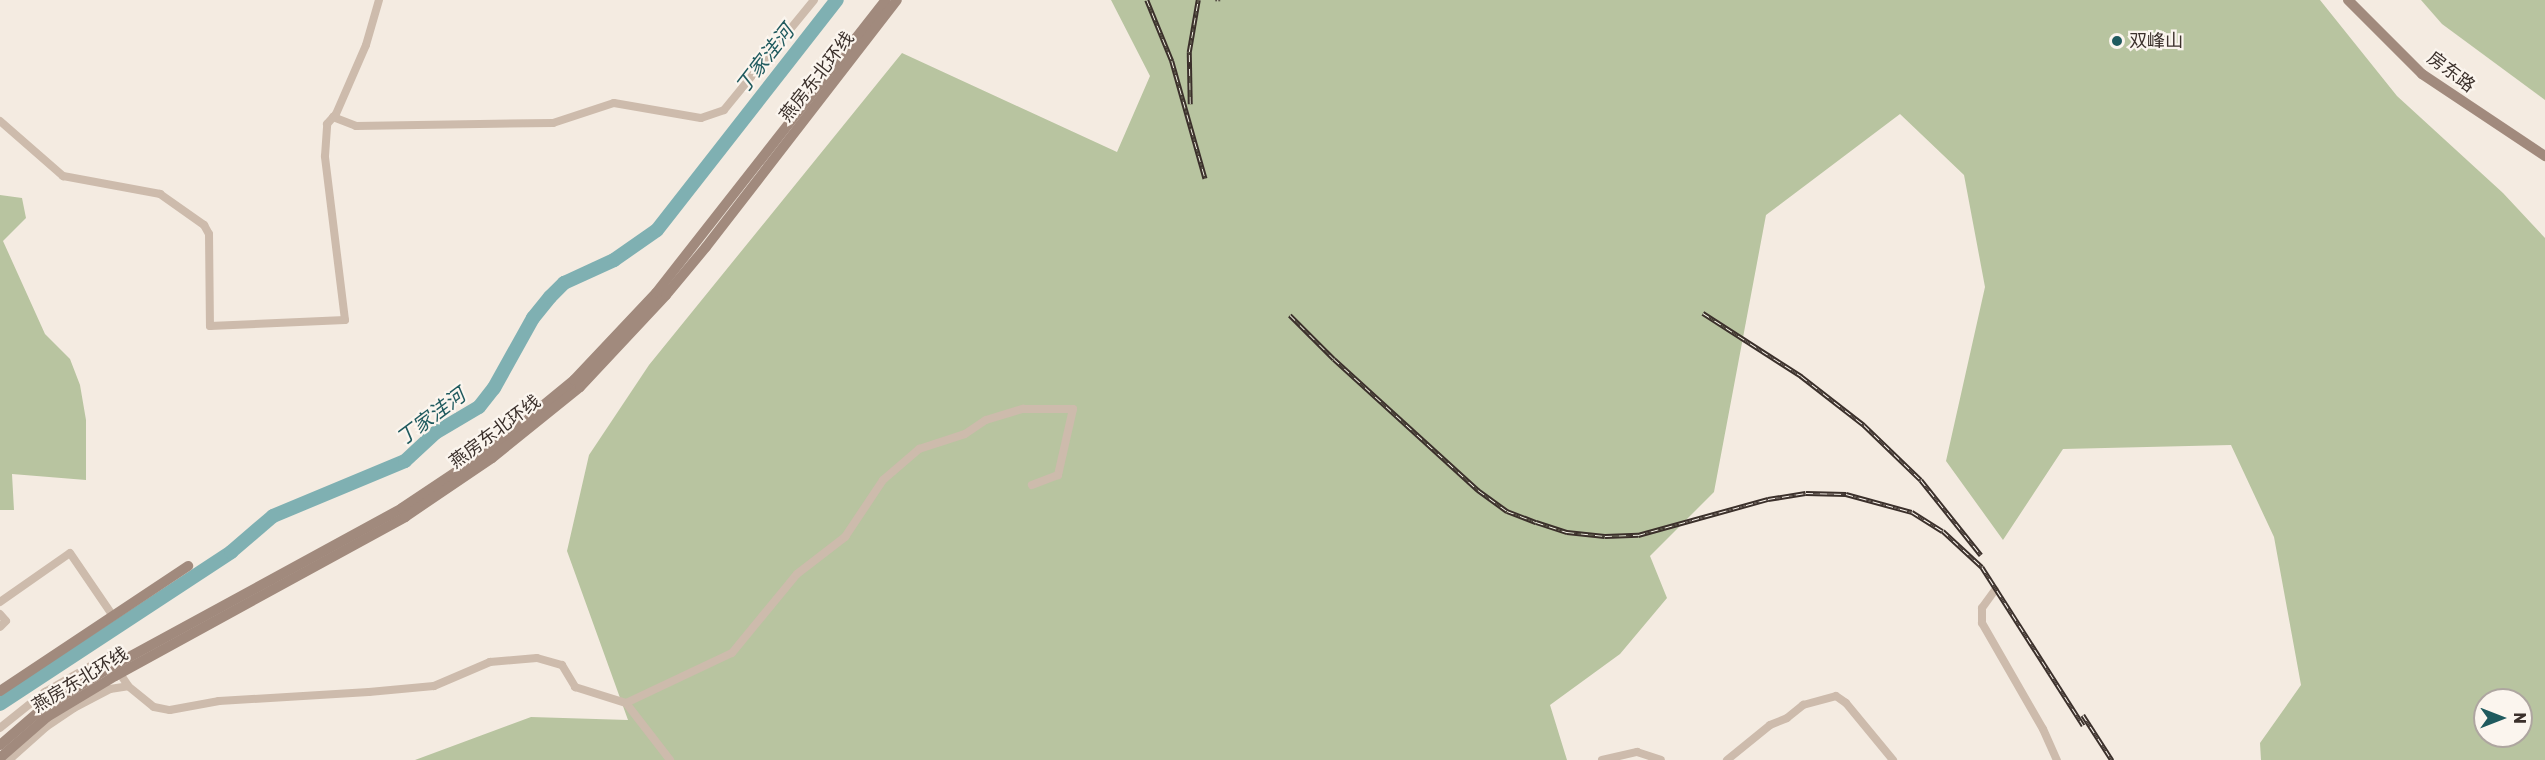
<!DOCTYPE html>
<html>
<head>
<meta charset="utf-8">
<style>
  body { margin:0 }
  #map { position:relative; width:2545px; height:760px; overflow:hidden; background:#f4ebe1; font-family:Rubik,"Noto Sans SC",sans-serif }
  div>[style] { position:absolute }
  .green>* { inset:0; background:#b8c4a0 }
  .river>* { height:14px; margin:-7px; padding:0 7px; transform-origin:7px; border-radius:7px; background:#7fb0b2 }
  .street>* { height:8px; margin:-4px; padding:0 4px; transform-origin:4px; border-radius:4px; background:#cdbbac }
  .secondary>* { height:10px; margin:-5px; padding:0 5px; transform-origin:5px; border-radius:5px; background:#a18a7d }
  .rail>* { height:4.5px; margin-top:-2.25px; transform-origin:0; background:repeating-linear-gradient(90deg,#fbf5ee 0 7px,#3b302b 0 14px); box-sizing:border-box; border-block:2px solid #3b302b }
  .secondary-bridge>* { height:10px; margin:-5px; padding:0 5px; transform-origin:5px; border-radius:5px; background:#a18a7d }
  .dots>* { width:16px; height:16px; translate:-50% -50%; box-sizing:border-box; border:3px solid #fbf5ee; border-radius:50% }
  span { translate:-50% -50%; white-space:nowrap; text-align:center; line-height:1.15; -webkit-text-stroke:4.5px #fbf5ee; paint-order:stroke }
  .poi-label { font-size:18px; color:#3b302b }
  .left { translate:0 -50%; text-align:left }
  .street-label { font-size:18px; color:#3b302b }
  .water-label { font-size:20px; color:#1f5a5e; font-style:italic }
  .north { position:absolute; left:2473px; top:688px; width:60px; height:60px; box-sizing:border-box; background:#fbf5ee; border:2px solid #aea6a0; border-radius:50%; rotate:90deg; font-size:16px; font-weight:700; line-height:24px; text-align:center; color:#3b302b }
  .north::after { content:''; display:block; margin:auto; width:21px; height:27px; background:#1f5a5e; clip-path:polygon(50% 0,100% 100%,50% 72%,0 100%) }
</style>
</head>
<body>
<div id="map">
  <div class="green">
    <i style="clip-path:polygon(evenodd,1111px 0,2320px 0,2397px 96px,2503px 193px,2545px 238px,2545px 760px,2261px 760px,2260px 743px,2301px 685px,2274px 537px,2231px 445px,2063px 449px,2003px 540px,1946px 461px,1985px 287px,1964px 175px,1900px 114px,1766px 215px,1714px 492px,1650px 556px,1667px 598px,1620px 654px,1550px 705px,1567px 760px,415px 760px,531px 717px,628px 720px,567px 551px,589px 455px,649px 365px,902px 53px,1117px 152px,1150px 76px,1111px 0,2485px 700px,2521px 700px,2521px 736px,2485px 736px,2485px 700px)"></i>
    <i style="clip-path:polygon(2421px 0,2545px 0,2545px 100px,2442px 24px)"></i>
    <i style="clip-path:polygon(0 195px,22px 198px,26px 218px,3px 241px,45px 334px,70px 359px,80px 385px,86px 420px,86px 480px,12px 474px,14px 510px,0 510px)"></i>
  </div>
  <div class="river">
    <i style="left:0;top:704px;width:277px;rotate:-33.3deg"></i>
    <i style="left:231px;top:552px;width:55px;rotate:-40.6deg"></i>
    <i style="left:273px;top:516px;width:143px;rotate:-22.6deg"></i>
    <i style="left:405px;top:461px;width:41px;rotate:-43deg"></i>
    <i style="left:435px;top:433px;width:51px;rotate:-30.6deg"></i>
    <i style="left:479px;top:407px;width:24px;rotate:-52deg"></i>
    <i style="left:494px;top:388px;width:80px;rotate:-60.9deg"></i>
    <i style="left:533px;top:318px;width:27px;rotate:-51deg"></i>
    <i style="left:550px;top:297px;width:20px;rotate:-45deg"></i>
    <i style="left:564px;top:283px;width:55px;rotate:-24.7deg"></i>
    <i style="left:614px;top:260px;width:52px;rotate:-34.9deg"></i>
    <i style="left:657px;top:230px;width:292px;rotate:-52deg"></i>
  </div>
  <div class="street">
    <i style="left:333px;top:117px;width:25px;rotate:21deg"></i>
    <i style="left:356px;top:126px;width:197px;rotate:-0.9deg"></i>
    <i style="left:553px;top:123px;width:64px;rotate:-18.2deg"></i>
    <i style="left:614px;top:103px;width:88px;rotate:9.8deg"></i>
    <i style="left:701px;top:118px;width:24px;rotate:-19deg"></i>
    <i style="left:724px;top:110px;width:142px;rotate:-50.7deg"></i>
    <i style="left:0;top:121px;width:84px;rotate:41.1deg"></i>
    <i style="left:63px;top:176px;width:99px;rotate:10.5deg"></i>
    <i style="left:160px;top:194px;width:54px;rotate:35.2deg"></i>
    <i style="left:204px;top:225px;width:10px;rotate:61deg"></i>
    <i style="left:209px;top:234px;width:92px;rotate:89.4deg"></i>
    <i style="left:210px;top:326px;width:135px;rotate:-2.5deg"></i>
    <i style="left:345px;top:320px;width:165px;rotate:-97deg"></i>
    <i style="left:325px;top:156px;width:32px;rotate:-86deg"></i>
    <i style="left:327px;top:124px;width:13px;rotate:-48deg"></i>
    <i style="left:336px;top:114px;width:75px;rotate:-66.5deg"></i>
    <i style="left:366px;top:45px;width:47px;rotate:-73.9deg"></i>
    <i style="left:1995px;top:590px;width:22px;rotate:126deg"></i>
    <i style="left:1982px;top:608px;width:15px;rotate:90deg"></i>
    <i style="left:1982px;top:623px;width:122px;rotate:60.1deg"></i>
    <i style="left:2043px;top:729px;width:34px;rotate:66deg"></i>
    <i style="left:0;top:602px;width:85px;rotate:-35deg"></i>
    <i style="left:70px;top:553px;width:76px;rotate:55.7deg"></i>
    <i style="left:0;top:614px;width:9px;rotate:49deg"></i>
    <i style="left:6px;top:621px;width:8px;rotate:135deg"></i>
    <i style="left:626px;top:703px;width:72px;rotate:52.3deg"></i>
    <i style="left:0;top:728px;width:58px;rotate:-38.7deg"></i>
    <i style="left:45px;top:692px;width:73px;rotate:-29.7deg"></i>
    <i style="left:108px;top:656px;width:36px;rotate:56deg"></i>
    <i style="left:128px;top:686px;width:33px;rotate:39deg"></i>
    <i style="left:154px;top:707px;width:16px;rotate:11deg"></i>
    <i style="left:170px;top:710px;width:50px;rotate:-10.4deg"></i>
    <i style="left:219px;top:701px;width:150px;rotate:-3.4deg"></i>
    <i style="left:369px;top:692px;width:65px;rotate:-5.3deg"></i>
    <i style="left:434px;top:686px;width:61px;rotate:-23.2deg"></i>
    <i style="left:490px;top:662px;width:47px;rotate:-4.9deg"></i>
    <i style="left:537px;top:658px;width:26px;rotate:16deg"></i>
    <i style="left:562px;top:665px;width:26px;rotate:59deg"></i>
    <i style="left:575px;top:687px;width:53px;rotate:17.4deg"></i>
    <i style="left:626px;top:703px;width:117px;rotate:-25.3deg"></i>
    <i style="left:732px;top:653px;width:102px;rotate:-50.6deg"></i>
    <i style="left:797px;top:574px;width:61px;rotate:-37.6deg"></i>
    <i style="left:845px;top:537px;width:69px;rotate:-56.3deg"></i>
    <i style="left:883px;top:480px;width:48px;rotate:-40.7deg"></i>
    <i style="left:919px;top:449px;width:48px;rotate:-18.1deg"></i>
    <i style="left:965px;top:434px;width:25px;rotate:-34deg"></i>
    <i style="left:986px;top:420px;width:39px;rotate:-17deg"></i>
    <i style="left:1023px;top:409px;width:50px"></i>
    <i style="left:1073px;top:409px;width:68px;rotate:102.8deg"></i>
    <i style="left:1058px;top:475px;width:28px;rotate:159deg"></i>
    <i style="left:9px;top:760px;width:50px;rotate:-41.7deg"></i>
    <i style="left:46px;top:727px;width:34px;rotate:-34deg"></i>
    <i style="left:74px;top:708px;width:41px;rotate:-27.8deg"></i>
    <i style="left:110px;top:689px;width:18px;rotate:-9deg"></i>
    <i style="left:1602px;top:760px;width:36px;rotate:-13deg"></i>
    <i style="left:1637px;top:752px;width:25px;rotate:18deg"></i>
    <i style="left:1727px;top:760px;width:55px;rotate:-39.1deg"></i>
    <i style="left:1770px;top:725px;width:18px;rotate:-22deg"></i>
    <i style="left:1787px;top:718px;width:21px;rotate:-39deg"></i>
    <i style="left:1803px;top:705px;width:34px;rotate:-15deg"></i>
    <i style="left:1836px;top:696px;width:12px;rotate:35deg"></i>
    <i style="left:1846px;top:703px;width:74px;rotate:50.5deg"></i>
  </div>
  <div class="secondary">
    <i style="left:2348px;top:0;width:105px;rotate:45deg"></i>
    <i style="left:2422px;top:74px;width:148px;rotate:33.7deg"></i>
    <i style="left:0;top:691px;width:226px;rotate:-33.6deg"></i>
    <i style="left:0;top:745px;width:57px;rotate:-40.7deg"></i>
    <i style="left:43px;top:708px;width:77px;rotate:-31.2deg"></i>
    <i style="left:0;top:758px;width:62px;rotate:-41.1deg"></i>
    <i style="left:47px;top:717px;width:79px;rotate:-31.1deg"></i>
  </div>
  <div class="rail">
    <i style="left:1147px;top:0;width:66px;rotate:67.7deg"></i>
    <i style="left:1172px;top:61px;width:122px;rotate:74.2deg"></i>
    <i style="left:1218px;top:0;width:1px;rotate:90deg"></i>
    <i style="left:1190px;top:104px;width:52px;rotate:-91.1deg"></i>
    <i style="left:1189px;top:52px;width:53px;rotate:-80.2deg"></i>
    <i style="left:1703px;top:313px;width:117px;rotate:32.7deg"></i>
    <i style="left:1801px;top:376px;width:80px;rotate:37.9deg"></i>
    <i style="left:1864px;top:425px;width:79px;rotate:44deg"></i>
    <i style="left:1921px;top:480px;width:96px;rotate:51.3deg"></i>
    <i style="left:1290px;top:315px;width:62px;rotate:45deg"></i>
    <i style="left:1334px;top:359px;width:195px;rotate:42.3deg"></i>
    <i style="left:1478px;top:490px;width:36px;rotate:36deg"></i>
    <i style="left:1507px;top:511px;width:31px;rotate:21deg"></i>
    <i style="left:1536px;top:522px;width:33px;rotate:18deg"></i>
    <i style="left:1567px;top:532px;width:38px;rotate:6deg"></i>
    <i style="left:1605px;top:536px;width:33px;rotate:-2deg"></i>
    <i style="left:1638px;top:535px;width:135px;rotate:-15.5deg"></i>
    <i style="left:1768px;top:499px;width:38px;rotate:-9deg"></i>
    <i style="left:1806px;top:493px;width:40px;rotate:1.4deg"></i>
    <i style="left:1846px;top:494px;width:68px;rotate:15.3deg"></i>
    <i style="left:1912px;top:512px;width:36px;rotate:32deg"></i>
    <i style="left:1943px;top:531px;width:53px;rotate:42.7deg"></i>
    <i style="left:1982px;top:567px;width:188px;rotate:57.4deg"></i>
    <i style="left:2083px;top:715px;width:54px;rotate:57.2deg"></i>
  </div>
  <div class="secondary-bridge">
    <i style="left:109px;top:668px;width:334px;rotate:-28.6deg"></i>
    <i style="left:402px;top:508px;width:105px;rotate:-33.7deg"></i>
    <i style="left:489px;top:450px;width:110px;rotate:-39.5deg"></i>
    <i style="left:574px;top:380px;width:120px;rotate:-46.7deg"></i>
    <i style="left:656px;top:293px;width:372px;rotate:-51.9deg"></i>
    <i style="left:115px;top:676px;width:331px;rotate:-28.7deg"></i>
    <i style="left:405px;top:517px;width:105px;rotate:-34.1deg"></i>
    <i style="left:492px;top:458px;width:113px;rotate:-38.9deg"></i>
    <i style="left:580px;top:387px;width:126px;rotate:-46.9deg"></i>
    <i style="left:666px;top:295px;width:62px;rotate:-50.2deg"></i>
    <i style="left:706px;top:247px;width:312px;rotate:-52.3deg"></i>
  </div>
  <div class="dots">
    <i style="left:2117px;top:41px;background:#1f5a5e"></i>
  </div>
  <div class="poi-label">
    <span class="left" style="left:2129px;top:41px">双峰山</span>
  </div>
  <div class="street-label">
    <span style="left:2451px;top:72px;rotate:37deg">房东路</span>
    <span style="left:817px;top:77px;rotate:-52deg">燕房东北环线</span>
    <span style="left:495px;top:432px;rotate:-37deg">燕房东北环线</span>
    <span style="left:80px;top:680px;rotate:-31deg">燕房东北环线</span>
  </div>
  <div class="water-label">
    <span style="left:765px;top:59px;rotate:-52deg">丁家洼河</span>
    <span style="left:431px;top:417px;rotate:-37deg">丁家洼河</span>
  </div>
  <div class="north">N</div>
</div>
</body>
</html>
